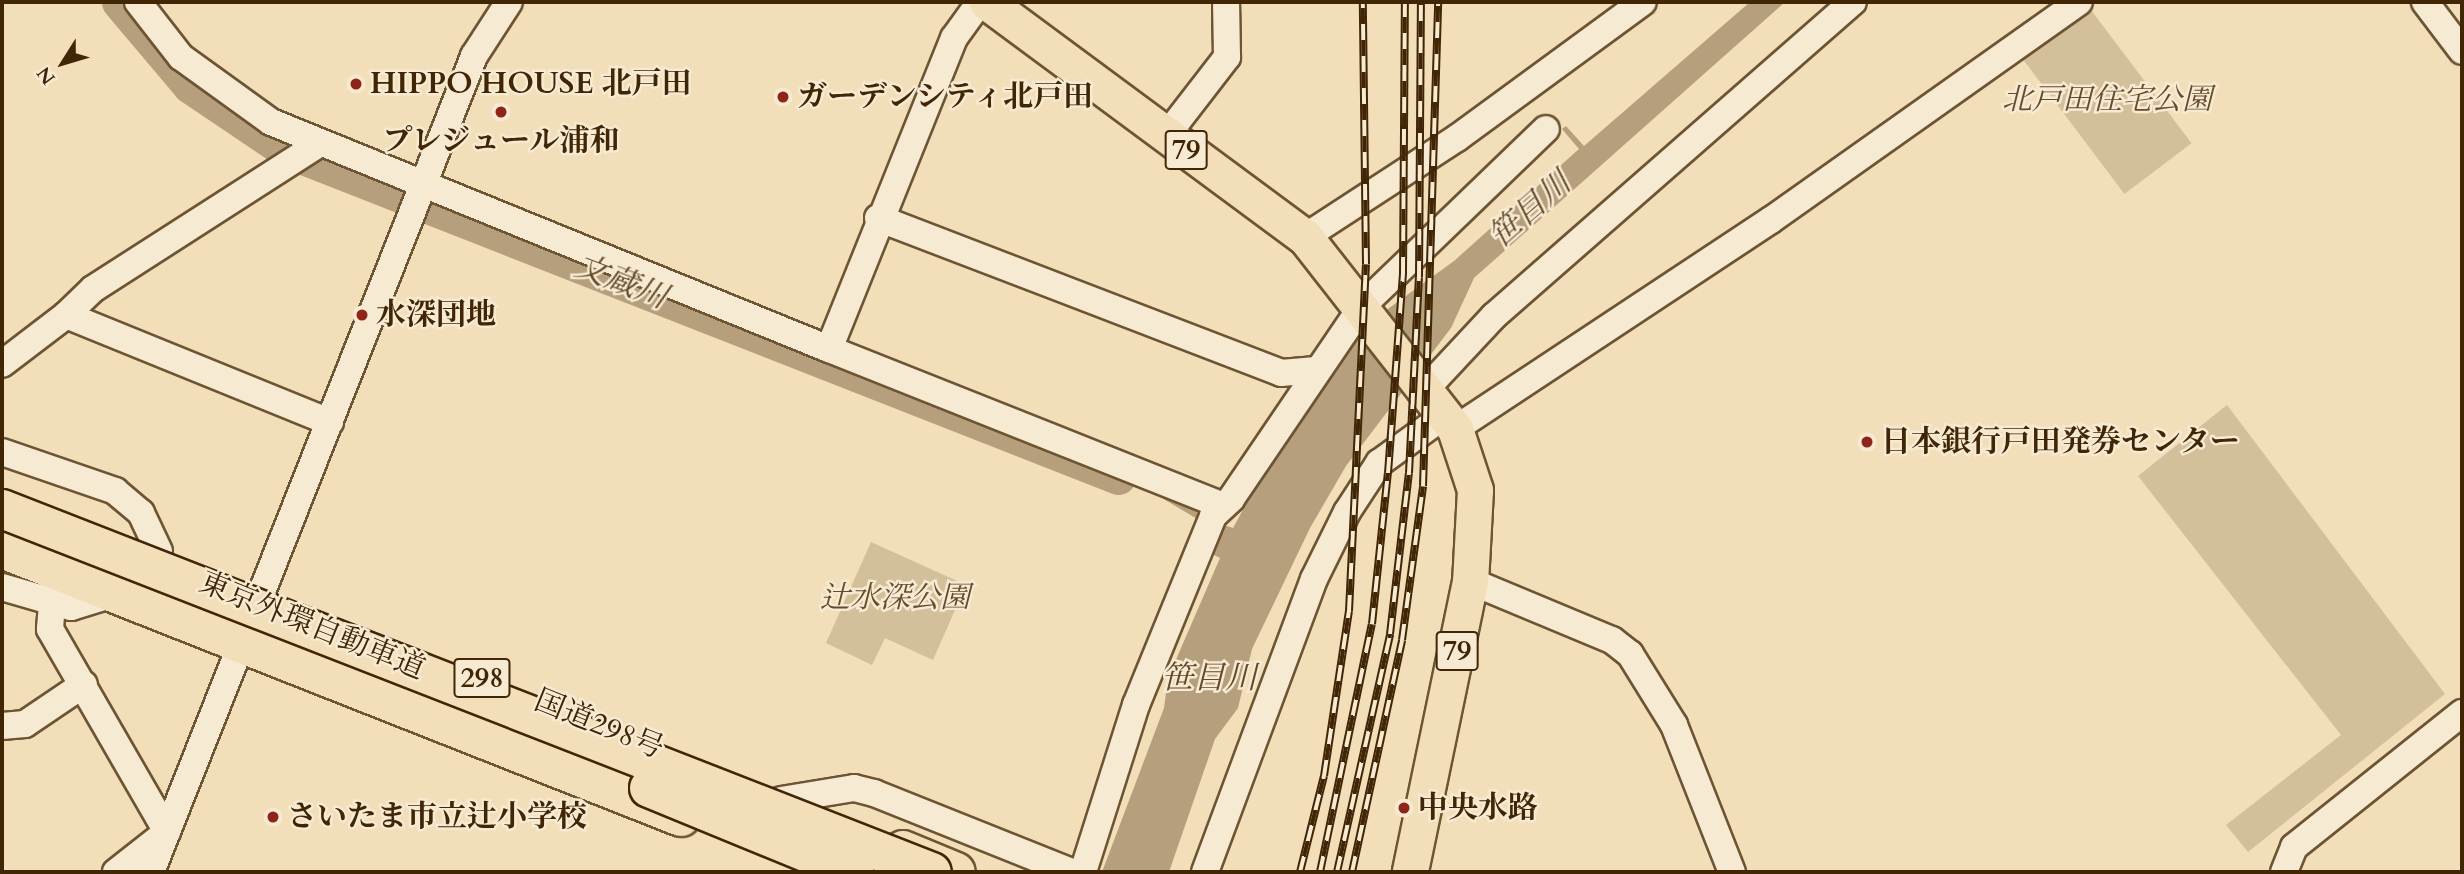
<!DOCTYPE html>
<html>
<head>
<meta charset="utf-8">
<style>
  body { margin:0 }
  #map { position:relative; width:2464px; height:874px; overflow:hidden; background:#f2deb9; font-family:Cardo,"Noto Serif JP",serif }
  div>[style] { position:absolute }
  .green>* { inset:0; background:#d4bf9b; transform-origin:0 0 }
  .water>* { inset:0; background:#b69f7c }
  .stream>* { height:6px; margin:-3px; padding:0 3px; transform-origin:3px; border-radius:3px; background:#b69f7c }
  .river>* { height:35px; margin:-17.5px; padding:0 17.5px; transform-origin:17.5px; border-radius:17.5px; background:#b69f7c }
  .roads { filter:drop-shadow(2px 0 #6d5433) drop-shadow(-2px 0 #6d5433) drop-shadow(0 2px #6d5433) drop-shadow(0 -2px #6d5433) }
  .minor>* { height:26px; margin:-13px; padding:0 13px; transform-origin:13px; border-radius:13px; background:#f7ead2 }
  .major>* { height:35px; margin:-17.5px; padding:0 17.5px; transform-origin:17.5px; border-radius:17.5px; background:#f2deb9 }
  .highway>* { height:38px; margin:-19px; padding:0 19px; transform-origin:19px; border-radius:19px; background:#f2deb9 }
  .rail>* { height:8px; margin-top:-4px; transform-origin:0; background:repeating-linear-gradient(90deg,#f7ead2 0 16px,#412606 0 32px); box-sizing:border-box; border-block:2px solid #412606 }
  .bridges { filter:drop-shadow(2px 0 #412606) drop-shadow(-2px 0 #412606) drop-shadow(0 2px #412606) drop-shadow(0 -2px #412606) }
  .highway-bridge>* { height:38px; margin:-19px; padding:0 19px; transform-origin:19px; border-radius:19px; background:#f2deb9 }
  .dots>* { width:19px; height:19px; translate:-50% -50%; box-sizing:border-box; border:4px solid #f7ead2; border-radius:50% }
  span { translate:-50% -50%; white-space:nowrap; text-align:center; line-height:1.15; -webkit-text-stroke:5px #f7ead2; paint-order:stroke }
  .shield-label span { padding:2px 5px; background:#f7ead2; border:2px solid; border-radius:5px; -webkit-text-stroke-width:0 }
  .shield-label { font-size:28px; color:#412606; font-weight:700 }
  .poi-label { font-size:30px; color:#412606; font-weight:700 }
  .left { translate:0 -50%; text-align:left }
  .park-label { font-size:30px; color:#664c2b; font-style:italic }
  .street-label { font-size:30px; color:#412606 }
  .water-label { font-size:32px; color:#644a29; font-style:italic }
  .frame { position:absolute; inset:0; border:4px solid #412606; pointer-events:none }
  .north { position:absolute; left:28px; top:28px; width:70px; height:70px; -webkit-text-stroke:5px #f7ead2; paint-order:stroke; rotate:233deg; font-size:19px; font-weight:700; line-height:28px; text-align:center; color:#412606 }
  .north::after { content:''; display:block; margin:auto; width:24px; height:32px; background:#412606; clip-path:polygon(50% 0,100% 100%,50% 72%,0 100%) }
</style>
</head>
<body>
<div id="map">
  <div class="green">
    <i style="left:2088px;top:6px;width:172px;height:84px;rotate:53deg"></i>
    <i style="clip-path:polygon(2227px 405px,2445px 694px,2248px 852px,2226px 825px,2341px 735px,2138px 476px)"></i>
    <i style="clip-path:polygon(871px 542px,966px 585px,933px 660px,885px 638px,872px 665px,826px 643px)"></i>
  </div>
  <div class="water">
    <i style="clip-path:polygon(1750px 2px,1785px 2px,1474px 278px,1451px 328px,1346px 466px,1310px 528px,1252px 649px,1238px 708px,1215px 739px,1169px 872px,1102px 872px,1164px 708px,1168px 678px,1220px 558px,1206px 551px,1218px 523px,1233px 528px,1269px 462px,1340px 359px,1385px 311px,1454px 261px,1579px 149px,1562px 129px,1566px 126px,1584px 146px)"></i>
  </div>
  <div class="stream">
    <i style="left:1166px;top:497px;width:43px;rotate:30.7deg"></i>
  </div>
  <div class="river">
    <i style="left:119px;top:2px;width:110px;rotate:49.8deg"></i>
    <i style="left:190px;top:86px;width:115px;rotate:34deg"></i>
    <i style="left:285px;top:150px;width:895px;rotate:21.43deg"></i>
  </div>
  <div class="roads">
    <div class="minor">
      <i style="left:138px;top:2px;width:70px;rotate:52deg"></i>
      <i style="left:181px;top:57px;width:111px;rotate:35.8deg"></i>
      <i style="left:271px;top:122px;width:602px;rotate:22.14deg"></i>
      <i style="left:980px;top:2px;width:44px;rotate:125.8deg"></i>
      <i style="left:954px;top:38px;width:335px;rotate:111.9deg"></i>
      <i style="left:829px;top:349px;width:424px;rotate:21.7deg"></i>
      <i style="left:2425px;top:2px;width:61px;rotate:52.9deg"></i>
      <i style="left:1166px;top:136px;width:100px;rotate:-52.3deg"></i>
      <i style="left:1227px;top:57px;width:55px;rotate:-91deg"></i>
      <i style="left:878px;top:218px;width:432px;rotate:21deg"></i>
      <i style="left:1281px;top:373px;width:32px;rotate:-5deg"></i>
      <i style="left:1305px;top:237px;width:181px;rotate:-33.1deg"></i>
      <i style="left:1457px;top:138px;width:230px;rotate:-36.2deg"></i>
      <i style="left:66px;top:315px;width:37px;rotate:-44deg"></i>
      <i style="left:93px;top:289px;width:269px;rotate:-32.7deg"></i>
      <i style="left:2px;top:364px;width:81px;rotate:-37.4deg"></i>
      <i style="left:66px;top:315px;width:285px;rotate:22.1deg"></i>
      <i style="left:1425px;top:390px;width:101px;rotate:-47deg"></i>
      <i style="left:1494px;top:316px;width:477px;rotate:-41.2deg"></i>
      <i style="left:1455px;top:429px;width:379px;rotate:-33.5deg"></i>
      <i style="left:1771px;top:220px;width:377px;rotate:-35.3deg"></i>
      <i style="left:2px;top:452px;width:120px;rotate:19deg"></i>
      <i style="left:115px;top:491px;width:34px;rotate:40deg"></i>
      <i style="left:141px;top:513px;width:42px;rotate:64.7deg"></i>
      <i style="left:1470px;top:581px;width:154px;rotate:22.6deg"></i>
      <i style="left:1612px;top:640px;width:23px;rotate:38deg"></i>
      <i style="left:1630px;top:654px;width:84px;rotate:58.2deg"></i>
      <i style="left:1674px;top:725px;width:158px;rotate:68.5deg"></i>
      <i style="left:2px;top:587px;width:72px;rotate:16.2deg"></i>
      <i style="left:71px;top:607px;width:51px;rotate:-17deg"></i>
      <i style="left:52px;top:605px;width:24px;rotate:95deg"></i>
      <i style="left:50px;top:629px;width:234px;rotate:60deg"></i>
      <i style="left:167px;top:832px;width:65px;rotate:141.9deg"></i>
      <i style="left:2px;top:726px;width:23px;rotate:-5deg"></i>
      <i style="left:25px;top:724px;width:71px;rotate:-34.1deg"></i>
      <i style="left:781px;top:800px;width:74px;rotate:-9.3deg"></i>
      <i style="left:854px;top:788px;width:21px;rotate:14deg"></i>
      <i style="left:874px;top:793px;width:213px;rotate:21.8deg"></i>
      <i style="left:151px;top:872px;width:878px;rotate:-68.4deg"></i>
      <i style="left:474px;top:56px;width:64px;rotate:-57.1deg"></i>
      <i style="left:1083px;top:872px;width:175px;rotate:-72.4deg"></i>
      <i style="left:1136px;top:705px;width:204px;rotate:-67.8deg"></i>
      <i style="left:1213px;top:516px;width:25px;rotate:-43deg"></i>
      <i style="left:1231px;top:499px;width:233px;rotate:-55.8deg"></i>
      <i style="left:1362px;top:306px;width:255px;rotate:-43.9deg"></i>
      <i style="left:1205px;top:872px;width:313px;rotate:-69.6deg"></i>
      <i style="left:1314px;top:579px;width:75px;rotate:-63.8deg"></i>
      <i style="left:1347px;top:512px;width:59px;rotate:-56.9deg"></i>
      <i style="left:1379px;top:463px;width:82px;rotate:-36deg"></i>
      <i style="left:2284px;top:872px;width:27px;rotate:-68deg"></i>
      <i style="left:2294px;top:847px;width:215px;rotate:-38.6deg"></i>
    </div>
    <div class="major">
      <i style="left:987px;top:2px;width:395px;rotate:36.5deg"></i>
      <i style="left:1305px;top:237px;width:244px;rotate:52deg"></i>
      <i style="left:1455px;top:429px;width:64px;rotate:71.8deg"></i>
      <i style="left:1475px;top:490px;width:91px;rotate:93.1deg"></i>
      <i style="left:1470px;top:581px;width:297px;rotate:101.7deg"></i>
    </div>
    <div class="highway">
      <i style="left:2px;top:549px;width:730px;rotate:21.54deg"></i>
      <i style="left:903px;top:850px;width:57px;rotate:22.5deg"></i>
    </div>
  </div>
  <div class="rail">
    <i style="left:1300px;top:872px;width:99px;rotate:-76deg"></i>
    <i style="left:1324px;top:776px;width:167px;rotate:-81.4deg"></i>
    <i style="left:1349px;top:611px;width:347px;rotate:-87.2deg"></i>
    <i style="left:1366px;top:264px;width:262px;rotate:-90.7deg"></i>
    <i style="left:1320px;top:872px;width:253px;rotate:-78.2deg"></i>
    <i style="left:1372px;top:624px;width:152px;rotate:-84deg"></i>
    <i style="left:1388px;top:473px;width:201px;rotate:-85.7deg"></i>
    <i style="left:1403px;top:273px;width:271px;rotate:-89.6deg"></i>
    <i style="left:1337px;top:872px;width:244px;rotate:-77.4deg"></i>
    <i style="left:1390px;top:634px;width:162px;rotate:-83.3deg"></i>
    <i style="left:1409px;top:473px;width:196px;rotate:-87.1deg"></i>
    <i style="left:1419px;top:277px;width:275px;rotate:-89.6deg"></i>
    <i style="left:1352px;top:872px;width:237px;rotate:-77.8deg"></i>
    <i style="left:1402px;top:640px;width:155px;rotate:-82.2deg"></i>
    <i style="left:1423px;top:486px;width:484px;rotate:-88.2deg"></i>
  </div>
  <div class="bridges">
    <div class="highway-bridge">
      <i style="left:2px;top:509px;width:998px;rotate:21.32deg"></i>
      <i style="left:649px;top:788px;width:222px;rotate:22.3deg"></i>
    </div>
  </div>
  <div class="dots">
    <i style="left:356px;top:84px;background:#8f2418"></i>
    <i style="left:783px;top:97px;background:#8f2418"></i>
    <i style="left:501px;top:112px;background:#8f2418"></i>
    <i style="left:362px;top:315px;background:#8f2418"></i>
    <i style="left:1867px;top:442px;background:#8f2418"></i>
    <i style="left:1404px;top:808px;background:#8f2418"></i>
    <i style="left:273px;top:817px;background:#8f2418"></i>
  </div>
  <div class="shield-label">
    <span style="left:1186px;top:150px">79</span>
    <span style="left:1457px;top:651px">79</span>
    <span style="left:482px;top:678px">298</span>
  </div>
  <div class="poi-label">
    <span class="left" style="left:370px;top:84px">HIPPO HOUSE 北戸田</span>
    <span class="left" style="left:797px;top:97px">ガーデンシティ北戸田</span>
    <span style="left:501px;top:141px">プレジュール浦和</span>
    <span class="left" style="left:376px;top:315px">水深団地</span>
    <span class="left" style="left:1881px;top:442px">日本銀行戸田発券センター</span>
    <span class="left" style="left:1418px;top:808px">中央水路</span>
    <span class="left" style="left:287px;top:817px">さいたま市立辻小学校</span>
  </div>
  <div class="park-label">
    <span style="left:2107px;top:100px">北戸田住宅公園</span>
    <span style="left:895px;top:598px">辻水深公園</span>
  </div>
  <div class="street-label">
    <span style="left:312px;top:626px;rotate:22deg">東京外環自動車道</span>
    <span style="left:599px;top:725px;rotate:22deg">国道298号</span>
  </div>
  <div class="water-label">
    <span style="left:1530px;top:210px;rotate:-41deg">笹目川</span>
    <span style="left:621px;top:282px;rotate:21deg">文蔵川</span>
    <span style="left:1209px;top:678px">笹目川</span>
  </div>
  <div class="frame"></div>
  <div class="north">N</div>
</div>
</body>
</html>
